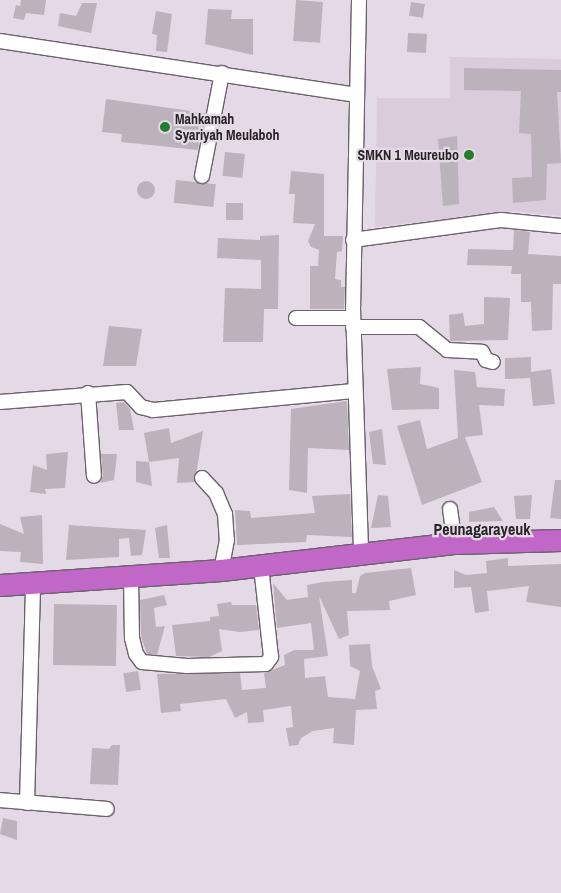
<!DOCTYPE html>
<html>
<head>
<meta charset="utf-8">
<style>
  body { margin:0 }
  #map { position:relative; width:561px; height:893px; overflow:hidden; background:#e4dae5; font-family:"Archivo Narrow",sans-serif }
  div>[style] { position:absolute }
  .built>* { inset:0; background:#dbccdb }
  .building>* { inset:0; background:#bbb2bc; transform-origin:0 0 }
  .round { border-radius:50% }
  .roads { filter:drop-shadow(1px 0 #6b626b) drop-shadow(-1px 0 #6b626b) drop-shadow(0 1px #6b626b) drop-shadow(0 -1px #6b626b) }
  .minor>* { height:14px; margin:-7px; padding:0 7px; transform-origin:7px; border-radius:7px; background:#fff }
  .highway>* { height:21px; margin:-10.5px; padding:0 10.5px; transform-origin:10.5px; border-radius:10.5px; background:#c067c7 }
  .dots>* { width:14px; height:14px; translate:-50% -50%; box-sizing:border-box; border:2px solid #e4dae5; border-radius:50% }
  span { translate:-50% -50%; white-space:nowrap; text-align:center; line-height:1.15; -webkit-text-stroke:4.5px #e4dae5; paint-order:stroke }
  .poi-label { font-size:14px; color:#272327; font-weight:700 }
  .left { translate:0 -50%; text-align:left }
  .right { translate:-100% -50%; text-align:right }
  .quarter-label { font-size:16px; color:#272327; font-weight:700 }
</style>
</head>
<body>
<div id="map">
  <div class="built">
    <i style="clip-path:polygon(450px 57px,561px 59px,561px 216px,512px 211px,375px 227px,377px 98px,450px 98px)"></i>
  </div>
  <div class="building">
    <i style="clip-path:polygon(21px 0,46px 0,44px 15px,26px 13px,24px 20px,13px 18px,16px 5px,20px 6px)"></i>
    <i style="left:296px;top:0;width:27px;height:41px;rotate:4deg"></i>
    <i style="left:411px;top:2px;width:14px;height:14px;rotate:8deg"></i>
    <i style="clip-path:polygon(82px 3px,97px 3px,91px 33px,58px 26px,60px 13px,76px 16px)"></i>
    <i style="clip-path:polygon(208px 9px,232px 10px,231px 19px,253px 19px,253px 55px,205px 44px)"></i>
    <i style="clip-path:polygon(156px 11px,172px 14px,167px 52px,156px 51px,157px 35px,152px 34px)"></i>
    <i style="left:408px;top:33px;width:19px;height:19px;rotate:3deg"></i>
    <i style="clip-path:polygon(464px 68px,561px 70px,561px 92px,557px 92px,561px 163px,547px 164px,546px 200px,513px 203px,512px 178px,532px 177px,531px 134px,519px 133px,521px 91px,464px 90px)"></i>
    <i style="clip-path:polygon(106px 99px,205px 113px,198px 150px,121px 142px,122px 134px,102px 132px)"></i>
    <i style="clip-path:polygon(457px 136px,459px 204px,443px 206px,438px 139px)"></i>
    <i style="left:225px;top:152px;width:20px;height:24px;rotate:6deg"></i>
    <i style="clip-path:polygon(291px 171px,324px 174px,324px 236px,343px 236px,342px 251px,337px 252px,335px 279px,341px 280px,341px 287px,345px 287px,344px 309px,310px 309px,310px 266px,318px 266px,319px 250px,311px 247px,308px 241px,315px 224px,293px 223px,295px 194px,289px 194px)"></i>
    <i style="left:176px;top:180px;width:40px;height:23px;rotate:6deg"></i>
    <i class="round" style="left:137px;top:181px;width:18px;height:18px"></i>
    <i style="left:226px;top:203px;width:17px;height:17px"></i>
    <i style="clip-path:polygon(514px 230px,530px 232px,528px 254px,561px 256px,561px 284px,553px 284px,552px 330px,532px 331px,531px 302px,521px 302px,521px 274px,511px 274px,512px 266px,467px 265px,468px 249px,513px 250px)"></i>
    <i style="clip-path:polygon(279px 235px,278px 309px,264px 309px,263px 342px,223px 342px,225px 288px,261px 289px,261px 260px,217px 258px,218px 238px,260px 240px,260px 236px)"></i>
    <i style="clip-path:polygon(484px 297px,510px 298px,508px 340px,450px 341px,449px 315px,463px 313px,465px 326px,484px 324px)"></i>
    <i style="clip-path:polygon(109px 326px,142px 329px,136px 366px,103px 366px)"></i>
    <i style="clip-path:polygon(531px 357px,531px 372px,551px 369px,555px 404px,533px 406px,530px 378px,505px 379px,505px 358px)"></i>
    <i style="clip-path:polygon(421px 367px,420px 384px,439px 388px,439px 409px,392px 410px,387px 369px)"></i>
    <i style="clip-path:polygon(454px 370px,475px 372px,477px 387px,505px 389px,504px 406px,479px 405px,483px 435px,465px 437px,482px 482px,422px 505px,397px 426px,420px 420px,427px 449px,458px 438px)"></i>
    <i style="clip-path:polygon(347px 401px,349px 450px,308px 448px,307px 493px,289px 490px,291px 409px)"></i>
    <i style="clip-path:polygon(124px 402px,130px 409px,134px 430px,119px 430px,116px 403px)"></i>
    <i style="clip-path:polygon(169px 428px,171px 443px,203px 431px,195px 482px,177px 483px,179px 458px,149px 462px,144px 433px)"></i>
    <i style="clip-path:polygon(382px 429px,386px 465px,373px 464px,369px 432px)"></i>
    <i style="clip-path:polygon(68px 452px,65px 488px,45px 489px,46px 494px,30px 492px,33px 465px,47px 470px,46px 454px)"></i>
    <i style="clip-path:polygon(101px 454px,117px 454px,114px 480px,100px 483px,103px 476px)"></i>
    <i style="clip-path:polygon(136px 461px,149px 462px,152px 486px,136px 482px)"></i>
    <i style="clip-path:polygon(555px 480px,561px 480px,561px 519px,550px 518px)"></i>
    <i style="clip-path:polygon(350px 494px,352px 537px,307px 535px,306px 542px,237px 545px,235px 510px,250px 511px,251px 518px,315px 513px,312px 496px)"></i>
    <i style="clip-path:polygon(378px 495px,388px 496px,391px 527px,371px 528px)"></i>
    <i style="clip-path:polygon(532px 495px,530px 519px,516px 519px,514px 496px)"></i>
    <i style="clip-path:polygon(494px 507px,503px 521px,469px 522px,469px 512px)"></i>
    <i style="clip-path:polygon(42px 515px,43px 564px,20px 562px,21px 552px,0 551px,0 524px,24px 534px,20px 517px)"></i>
    <i style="clip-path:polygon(69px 525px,146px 530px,142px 555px,131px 556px,129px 538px,119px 539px,119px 557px,66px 560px)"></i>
    <i style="clip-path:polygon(167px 525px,170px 558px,159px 558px,155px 528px)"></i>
    <i style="clip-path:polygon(508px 558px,508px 566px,561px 564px,561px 607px,526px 602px,529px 586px,487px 591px,489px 611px,475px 613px,471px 587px,454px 588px,454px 570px,466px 575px,487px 573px,486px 561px)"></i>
    <i style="clip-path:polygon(411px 568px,416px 595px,389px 601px,390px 610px,347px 611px,349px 635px,339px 639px,319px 596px,328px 656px,304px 659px,305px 678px,325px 676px,328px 697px,355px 699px,360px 671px,350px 666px,349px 645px,370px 644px,372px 666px,381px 689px,375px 691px,377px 709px,356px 710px,354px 745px,333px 743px,334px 728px,313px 731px,301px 738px,298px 745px,289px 746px,286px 728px,293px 727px,291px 706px,263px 710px,264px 722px,248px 723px,247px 712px,235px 718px,226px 699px,180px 704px,181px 711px,161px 713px,157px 674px,240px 673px,242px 690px,266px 688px,264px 673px,285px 665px,284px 655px,294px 650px,314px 650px,311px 623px,277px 628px,273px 583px,287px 600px,308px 597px,307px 585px,323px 582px,352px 580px,352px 593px,356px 593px,360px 576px,365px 573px)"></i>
    <i style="clip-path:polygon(164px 595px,167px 605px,154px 608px,156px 627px,165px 626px,157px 655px,147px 654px,141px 637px,140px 600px)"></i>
    <i style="clip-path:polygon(231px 602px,232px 605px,256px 605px,259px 630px,240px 632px,219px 629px,222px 651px,209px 657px,176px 656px,172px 625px,210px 621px,210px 617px,219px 616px,217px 604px)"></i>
    <i style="left:117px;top:605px;width:61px;height:63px;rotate:91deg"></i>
    <i style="left:138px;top:671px;width:19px;height:15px;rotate:81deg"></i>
    <i style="clip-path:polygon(112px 745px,120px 745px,118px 785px,90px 784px,92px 748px,109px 749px)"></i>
    <i style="clip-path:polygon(3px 818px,17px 821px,17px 840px,0 834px)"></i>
  </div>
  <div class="roads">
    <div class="minor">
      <i style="left:359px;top:0;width:308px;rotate:91.1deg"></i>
      <i style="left:353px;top:308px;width:246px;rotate:88.1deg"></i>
      <i style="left:0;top:41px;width:359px;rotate:8.6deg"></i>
      <i style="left:202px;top:176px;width:105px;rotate:-79deg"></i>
      <i style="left:353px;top:240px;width:149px;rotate:-7.7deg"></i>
      <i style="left:501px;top:220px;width:60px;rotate:5.7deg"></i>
      <i style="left:296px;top:318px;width:57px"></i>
      <i style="left:353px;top:327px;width:66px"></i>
      <i style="left:419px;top:327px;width:36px;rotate:39deg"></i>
      <i style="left:447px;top:350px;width:35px;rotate:3deg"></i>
      <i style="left:482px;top:352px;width:9px;rotate:63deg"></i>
      <i style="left:486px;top:360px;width:7px;rotate:16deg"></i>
      <i style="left:88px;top:393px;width:83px;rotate:85.9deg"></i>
      <i style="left:0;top:402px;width:127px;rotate:-4.5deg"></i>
      <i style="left:127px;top:392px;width:21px;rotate:47deg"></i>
      <i style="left:141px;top:407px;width:12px;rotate:14deg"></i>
      <i style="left:153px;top:410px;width:202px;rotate:-5.4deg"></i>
      <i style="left:202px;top:478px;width:21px;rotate:47deg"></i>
      <i style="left:216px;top:493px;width:23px;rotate:67deg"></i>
      <i style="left:225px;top:514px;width:26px;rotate:86deg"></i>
      <i style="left:227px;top:540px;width:31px;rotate:101deg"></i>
      <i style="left:450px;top:509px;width:34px;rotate:82deg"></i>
      <i style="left:131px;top:576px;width:62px;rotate:89.1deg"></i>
      <i style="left:132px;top:638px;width:16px;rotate:76deg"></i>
      <i style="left:136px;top:654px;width:10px;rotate:53deg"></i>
      <i style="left:142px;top:662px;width:45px;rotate:5.1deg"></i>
      <i style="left:187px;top:666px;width:79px;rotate:-1.5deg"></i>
      <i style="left:266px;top:664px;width:9px;rotate:-54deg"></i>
      <i style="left:271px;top:657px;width:92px;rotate:-96.3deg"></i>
      <i style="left:0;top:800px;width:107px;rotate:4.8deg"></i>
      <i style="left:27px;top:803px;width:220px;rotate:-88.4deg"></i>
    </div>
    <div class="highway">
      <i style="left:0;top:585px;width:222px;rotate:-3.9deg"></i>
      <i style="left:221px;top:570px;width:236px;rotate:-6.6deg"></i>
      <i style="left:455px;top:543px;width:106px;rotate:-1.6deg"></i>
    </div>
  </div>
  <div class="dots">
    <i style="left:165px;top:127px;background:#237d2c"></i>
    <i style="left:469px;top:155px;background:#237d2c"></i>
  </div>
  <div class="poi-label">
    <span class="left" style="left:175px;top:127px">Mahkamah<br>Syariyah Meulaboh</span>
    <span class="right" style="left:459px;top:155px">SMKN 1 Meureubo</span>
  </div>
  <div class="quarter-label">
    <span style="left:482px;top:529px">Peunagarayeuk</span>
  </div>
</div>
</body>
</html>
